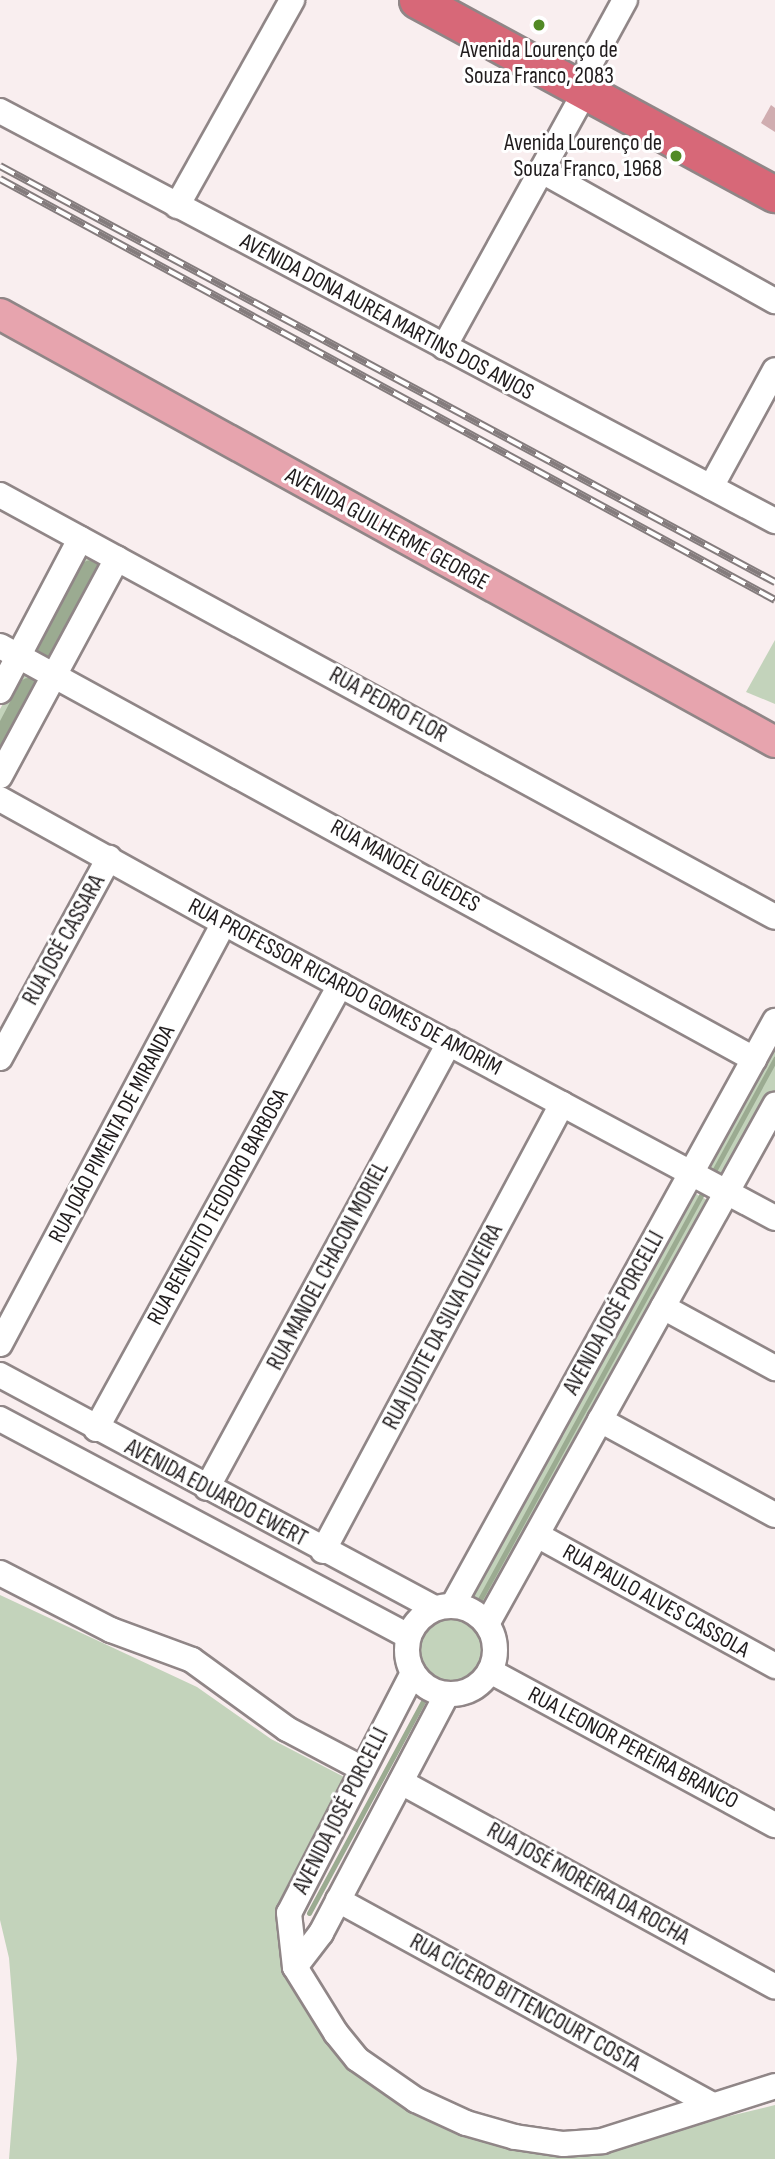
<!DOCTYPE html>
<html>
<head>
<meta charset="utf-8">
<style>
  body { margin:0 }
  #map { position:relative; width:775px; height:2159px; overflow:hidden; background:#f9eeef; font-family:"Sofia Sans Condensed",sans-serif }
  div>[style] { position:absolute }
  .green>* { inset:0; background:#c3d3bb; transform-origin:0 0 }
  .round { border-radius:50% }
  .stream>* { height:5px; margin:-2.5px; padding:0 2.5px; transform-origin:2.5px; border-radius:2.5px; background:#9bab91 }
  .canal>* { height:19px; margin:-9.5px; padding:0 9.5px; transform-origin:9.5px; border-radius:9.5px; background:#9bab91 }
  .building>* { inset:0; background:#d0adb0 }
  .roads { filter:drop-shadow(2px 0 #908687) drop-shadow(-2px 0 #908687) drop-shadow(0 2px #908687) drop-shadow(0 -2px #908687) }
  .minor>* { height:24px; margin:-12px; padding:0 12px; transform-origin:12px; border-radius:12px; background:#fff }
  .minor>.ring { margin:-12px; padding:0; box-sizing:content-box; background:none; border:24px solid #fff; border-radius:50% }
  .major>* { height:30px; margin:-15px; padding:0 15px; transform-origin:15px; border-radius:15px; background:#e7a4ae }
  .highway>* { height:35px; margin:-17.5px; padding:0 17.5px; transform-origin:17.5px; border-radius:17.5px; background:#d76878 }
  .rail>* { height:8px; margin-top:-4px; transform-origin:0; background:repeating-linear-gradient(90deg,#fff 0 16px,#847c7d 0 32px); box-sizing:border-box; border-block:2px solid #847c7d }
  .dots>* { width:19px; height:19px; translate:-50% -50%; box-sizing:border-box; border:4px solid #fff; border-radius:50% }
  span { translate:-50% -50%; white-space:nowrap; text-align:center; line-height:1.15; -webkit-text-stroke:6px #fff; paint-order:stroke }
  .poi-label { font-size:23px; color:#201c1d }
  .right { translate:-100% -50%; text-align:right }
  .street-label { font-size:23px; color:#201c1d }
</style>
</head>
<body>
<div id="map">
  <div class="green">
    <i style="clip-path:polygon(84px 555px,104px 561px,53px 662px,34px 653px,35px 646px)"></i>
    <i style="clip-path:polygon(775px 640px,775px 704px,746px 692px)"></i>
    <i style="clip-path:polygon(27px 670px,40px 678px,0 763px,0 709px,20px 673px)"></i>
    <i style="clip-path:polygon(775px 1038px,775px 1093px,725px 1184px,703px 1172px)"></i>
    <i style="left:691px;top:1191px;width:23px;height:467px;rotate:29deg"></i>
    <i style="clip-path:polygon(0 1595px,197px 1687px,271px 1739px,348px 1779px,285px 1963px,412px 2105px,605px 2146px,775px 2105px,775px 2159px,9px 2159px,17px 2059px,9px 1958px,0 1920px)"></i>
    <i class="round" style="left:412px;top:1612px;width:76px;height:76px"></i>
  </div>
  <div class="stream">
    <i style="left:714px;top:1171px;width:128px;rotate:-61.4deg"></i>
    <i style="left:479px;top:1601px;width:466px;rotate:-61.3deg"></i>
    <i style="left:309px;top:1913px;width:243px;rotate:-61.7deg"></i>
  </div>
  <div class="canal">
    <i style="left:44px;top:653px;width:95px;rotate:-61.8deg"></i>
    <i style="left:0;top:740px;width:60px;rotate:-62.2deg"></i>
  </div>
  <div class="building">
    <i style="clip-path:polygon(771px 105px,775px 108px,775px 132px,761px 123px)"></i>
  </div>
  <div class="roads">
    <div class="minor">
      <i style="left:589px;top:66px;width:75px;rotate:-61.4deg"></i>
      <i style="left:0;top:111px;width:877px;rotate:27.88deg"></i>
      <i style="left:542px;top:171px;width:267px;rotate:29.2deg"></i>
      <i style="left:177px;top:206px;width:236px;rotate:-60.8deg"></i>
      <i style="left:444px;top:347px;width:294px;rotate:-61.1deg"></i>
      <i style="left:711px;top:487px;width:133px;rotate:-61.3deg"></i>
      <i style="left:0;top:495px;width:882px;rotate:28.57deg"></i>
      <i style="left:0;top:646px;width:860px;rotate:28.71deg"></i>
      <i style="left:0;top:691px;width:172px;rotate:-62.2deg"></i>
      <i style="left:0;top:776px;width:247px;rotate:-61.7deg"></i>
      <i style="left:0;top:799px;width:256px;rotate:29deg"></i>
      <i style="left:224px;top:923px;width:625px;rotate:28.16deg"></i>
      <i style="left:0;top:1058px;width:228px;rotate:-61.4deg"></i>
      <i style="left:663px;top:1307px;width:128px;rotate:28.6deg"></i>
      <i style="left:0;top:1344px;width:477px;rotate:-62deg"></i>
      <i style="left:0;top:1375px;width:493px;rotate:28.2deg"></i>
      <i style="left:0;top:1419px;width:462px;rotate:28deg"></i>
      <i style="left:600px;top:1420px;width:199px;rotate:28.5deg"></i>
      <i style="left:96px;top:1429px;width:507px;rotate:-61.21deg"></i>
      <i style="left:207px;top:1488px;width:507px;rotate:-61.46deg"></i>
      <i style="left:537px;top:1535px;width:272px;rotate:28.8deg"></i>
      <i style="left:323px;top:1551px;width:507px;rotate:-61.87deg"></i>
      <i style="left:0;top:1573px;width:125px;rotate:27.2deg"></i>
      <i style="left:111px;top:1630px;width:86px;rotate:20.3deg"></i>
      <i style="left:192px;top:1660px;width:117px;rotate:36deg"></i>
      <i style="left:287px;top:1729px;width:86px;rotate:27.8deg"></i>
      <i style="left:453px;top:1605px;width:667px;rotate:-61.13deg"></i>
      <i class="ring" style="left:407px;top:1606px;width:64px;height:64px"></i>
      <i style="left:487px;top:1624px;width:594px;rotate:-60.97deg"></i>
      <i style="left:490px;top:1671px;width:324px;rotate:28.4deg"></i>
      <i style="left:413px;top:1673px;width:270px;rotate:117.3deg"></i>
      <i style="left:289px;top:1913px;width:54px;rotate:83.7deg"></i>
      <i style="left:295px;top:1967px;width:78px;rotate:58.2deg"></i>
      <i style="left:336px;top:2033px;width:33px;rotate:51deg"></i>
      <i style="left:357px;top:2059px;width:72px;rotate:34.8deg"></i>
      <i style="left:416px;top:2100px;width:55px;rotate:24.7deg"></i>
      <i style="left:466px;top:2123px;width:51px;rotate:15.9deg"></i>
      <i style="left:515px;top:2137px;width:49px;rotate:8.3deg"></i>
      <i style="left:563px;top:2144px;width:39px;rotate:-4deg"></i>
      <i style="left:602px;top:2141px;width:182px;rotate:-17.6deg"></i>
      <i style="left:401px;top:1782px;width:426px;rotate:28.7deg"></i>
      <i style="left:338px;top:1900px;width:426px;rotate:28.7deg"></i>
      <i style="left:295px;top:1967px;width:43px;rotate:-52.6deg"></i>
      <i style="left:321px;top:1933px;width:270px;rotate:-62.2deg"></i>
    </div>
    <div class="major">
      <i style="left:0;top:314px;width:885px;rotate:28.91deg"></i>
    </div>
    <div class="highway">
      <i style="left:417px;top:0;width:407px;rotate:28.5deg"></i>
    </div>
  </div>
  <div class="rail">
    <i style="left:0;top:166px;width:880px;rotate:28.23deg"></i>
    <i style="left:0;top:179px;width:882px;rotate:28.51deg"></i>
  </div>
  <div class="dots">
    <i style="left:539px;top:25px;background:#518a25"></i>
    <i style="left:676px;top:156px;background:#518a25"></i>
  </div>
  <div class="poi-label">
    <span style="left:539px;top:63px">Avenida Lourenço de<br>Souza Franco, 2083</span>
    <span class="right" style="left:662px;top:156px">Avenida Lourenço de<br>Souza Franco, 1968</span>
  </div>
  <div class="street-label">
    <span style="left:387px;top:317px;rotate:28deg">AVENIDA DONA AUREA MARTINS DOS ANJOS</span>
    <span style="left:387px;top:529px;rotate:29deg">AVENIDA GUILHERME GEORGE</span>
    <span style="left:388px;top:705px;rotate:29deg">RUA PEDRO FLOR</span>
    <span style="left:405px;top:866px;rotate:29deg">RUA MANOEL GUEDES</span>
    <span style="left:64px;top:940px;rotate:-61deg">RUA JOSÉ CASSARA</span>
    <span style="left:345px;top:987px;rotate:28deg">RUA PROFESSOR RICARDO GOMES DE AMORIM</span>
    <span style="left:112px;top:1134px;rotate:-62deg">RUA JOÃO PIMENTA DE MIRANDA</span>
    <span style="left:218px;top:1207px;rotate:-61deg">RUA BENEDITO TEODORO BARBOSA</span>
    <span style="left:328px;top:1266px;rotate:-62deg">RUA MANOEL CHACON MORIEL</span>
    <span style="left:614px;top:1313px;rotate:-61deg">AVENIDA JOSÉ PORCELLI</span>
    <span style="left:443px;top:1327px;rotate:-62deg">RUA JUDITE DA SILVA OLIVEIRA</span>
    <span style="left:216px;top:1493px;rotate:28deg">AVENIDA EDUARDO EWERT</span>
    <span style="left:656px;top:1601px;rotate:29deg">RUA PAULO ALVES CASSOLA</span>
    <span style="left:633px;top:1748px;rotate:28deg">RUA LEONOR PEREIRA BRANCO</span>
    <span style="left:341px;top:1811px;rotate:-63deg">AVENIDA JOSÉ PORCELLI</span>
    <span style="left:588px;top:1884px;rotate:29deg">RUA JOSÉ MOREIRA DA ROCHA</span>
    <span style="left:525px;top:2003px;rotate:29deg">RUA CÍCERO BITTENCOURT COSTA</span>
  </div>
</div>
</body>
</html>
